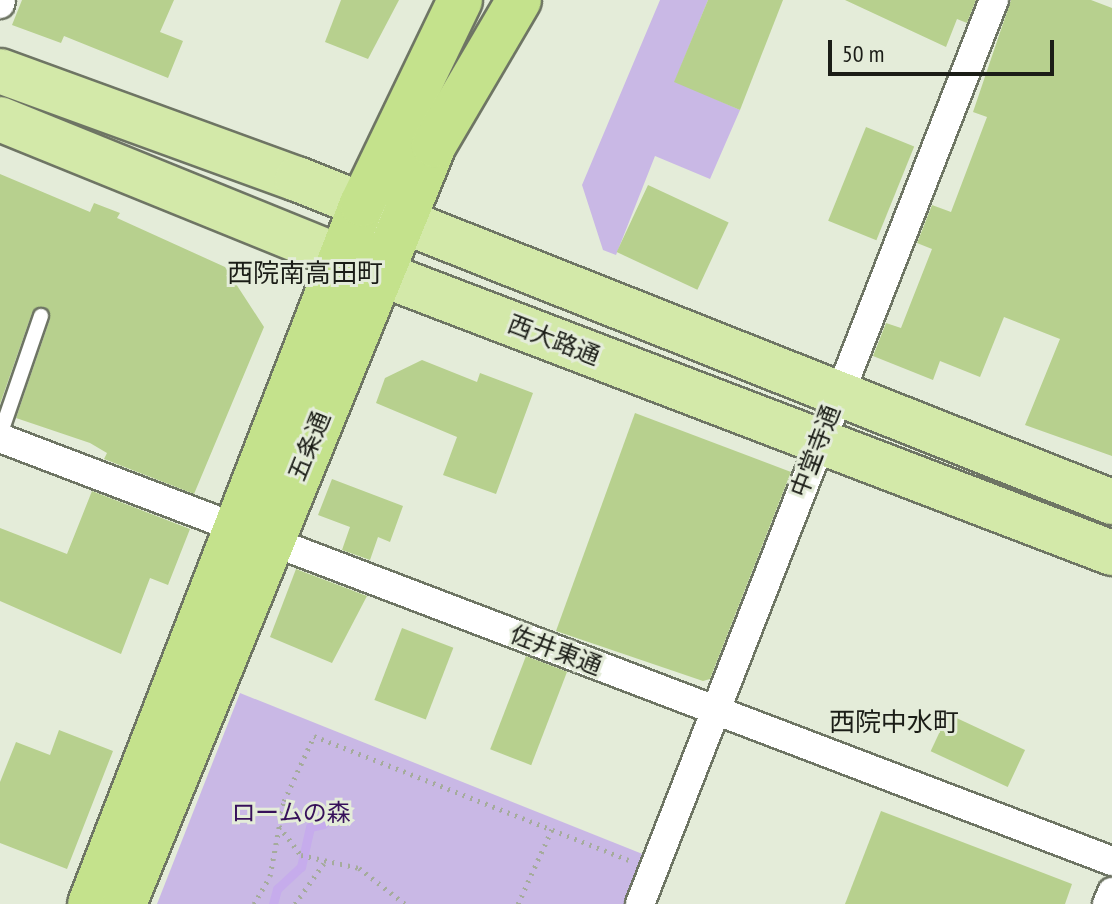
<!DOCTYPE html>
<html>
<head>
<meta charset="utf-8">
<style>
  body { margin:0 }
  #map { position:relative; width:1112px; height:904px; overflow:hidden; background:#e4ecd9; font-family:"PT Sans Narrow","Noto Sans JP",sans-serif }
  div>[style] { position:absolute }
  .green>* { inset:0; background:#c9b8e5 }
  .stream>* { height:9px; margin:-4.5px; padding:0 4.5px; transform-origin:4.5px; border-radius:4.5px; background:#c6acec }
  .building>* { inset:0; background:#b7d08e; transform-origin:0 0 }
  .path>* { height:5px; margin-top:-2.5px; transform-origin:0; background:repeating-linear-gradient(90deg,#a5ab9c 0 2px,transparent 0 8px) }
  .roads { filter:drop-shadow(2px 0 #6e7564) drop-shadow(-2px 0 #6e7564) drop-shadow(0 2px #6e7564) drop-shadow(0 -2px #6e7564) }
  .service>* { height:14px; margin:-7px; padding:0 7px; transform-origin:7px; border-radius:7px; background:#fff }
  .minor>* { height:28px; margin:-14px; padding:0 14px; transform-origin:14px; border-radius:14px; background:#fff }
  .primary>* { height:44px; margin:-22px; padding:0 22px; transform-origin:22px; border-radius:22px; background:#d3e9a9 }
  .trunk>* { height:44px; margin:-22px; padding:0 22px; transform-origin:22px; border-radius:22px; background:#c4e28c }
  span { translate:-50% -50%; white-space:nowrap; text-align:center; line-height:1.15; -webkit-text-stroke:6px #e4ecd9; paint-order:stroke }
  .street-label { font-size:24px; color:#1b1d17 }
  .park-label { font-size:24px; color:#37115a }
  .neighbourhood-label { font-size:26px; color:#1b1d17 }
  .scale { position:absolute; left:828px; top:40px; width:226px; height:36px; box-sizing:border-box; border:4px solid #1b1d17; border-top:0; padding-left:10px; font-size:24px; line-height:28px; white-space:nowrap; color:#1b1d17; -webkit-text-stroke:6px #e4ecd9; paint-order:stroke }
</style>
</head>
<body>
<div id="map">
  <div class="green">
    <i style="clip-path:polygon(660px 0,708px 0,675px 81px,740px 110px,710px 179px,655px 156px,616px 255px,603px 250px,582px 185px)"></i>
    <i style="clip-path:polygon(240px 693px,645px 855px,626px 904px,157px 904px)"></i>
  </div>
  <div class="stream">
    <i style="left:273px;top:904px;width:16px;rotate:-75deg"></i>
    <i style="left:277px;top:889px;width:33px;rotate:-43deg"></i>
    <i style="left:301px;top:867px;width:41px;rotate:-77.3deg"></i>
    <i style="left:310px;top:827px;width:14px;rotate:-12deg"></i>
  </div>
  <div class="building">
    <i style="clip-path:polygon(22px 0,174px 0,160px 32px,183px 41px,168px 78px,64px 36px,61px 43px,12px 25px)"></i>
    <i style="clip-path:polygon(341px 0,399px 0,368px 59px,325px 42px)"></i>
    <i style="clip-path:polygon(708px 0,783px 0,740px 110px,674px 82px)"></i>
    <i style="clip-path:polygon(845px 0,976px 0,967px 23px,957px 19px,946px 47px)"></i>
    <i style="clip-path:polygon(1011px 0,1091px 0,1112px 8px,1112px 456px,1025px 425px,1060px 339px,1004px 317px,980px 377px,940px 361px,933px 380px,873px 356px,886px 323px,901px 328px,932px 249px,917px 243px,932px 205px,951px 212px,987px 117px,973px 112px)"></i>
    <i style="left:866px;top:127px;width:52px;height:101px;rotate:22deg"></i>
    <i style="clip-path:polygon(0 174px,90px 212px,94px 203px,120px 213px,117px 218px,225px 267px,264px 327px,194px 494px,104px 459px,107px 453px,90px 443px,16px 418px,50px 319px,45px 307px,32px 313px,0 404px)"></i>
    <i style="left:648px;top:185px;width:89px;height:74px;rotate:25deg"></i>
    <i style="clip-path:polygon(422px 360px,477px 382px,480px 373px,533px 393px,496px 494px,443px 475px,457px 437px,376px 403px,385px 378px)"></i>
    <i style="clip-path:polygon(635px 413px,791px 472px,710px 679px,703px 681px,556px 631px)"></i>
    <i style="clip-path:polygon(332px 479px,403px 506px,390px 542px,378px 537px,370px 560px,342px 550px,350px 527px,318px 515px)"></i>
    <i style="clip-path:polygon(92px 491px,190px 529px,168px 585px,150px 578px,121px 654px,0 601px,0 528px,67px 554px)"></i>
    <i style="clip-path:polygon(296px 569px,367px 596px,332px 663px,270px 637px)"></i>
    <i style="left:402px;top:628px;width:55px;height:77px;rotate:21deg"></i>
    <i style="left:526px;top:656px;width:44px;height:100px;rotate:21deg"></i>
    <i style="left:948px;top:714px;width:85px;height:41px;rotate:25deg"></i>
    <i style="clip-path:polygon(59px 730px,113px 751px,67px 869px,0 843px,0 782px,16px 742px,50px 755px)"></i>
    <i style="clip-path:polygon(881px 811px,1072px 884px,1065px 904px,845px 904px)"></i>
  </div>
  <div class="path">
    <i style="left:279px;top:826px;width:36px;rotate:53deg"></i>
    <i style="left:301px;top:855px;width:59px;rotate:12.6deg"></i>
    <i style="left:359px;top:868px;width:58px;rotate:38deg"></i>
    <i style="left:254px;top:904px;width:32px;rotate:-60deg"></i>
    <i style="left:270px;top:876px;width:76px;rotate:-79.4deg"></i>
    <i style="left:284px;top:801px;width:72px;rotate:-65.2deg"></i>
    <i style="left:314px;top:736px;width:339px;rotate:21.5deg"></i>
    <i style="left:295px;top:904px;width:50px;rotate:-54.7deg"></i>
    <i style="left:518px;top:904px;width:82px;rotate:-65.6deg"></i>
  </div>
  <div class="roads">
    <div class="service">
      <i style="left:0;top:435px;width:126px;rotate:-71deg"></i>
    </div>
    <div class="minor">
      <i style="left:0;top:4px;width:4px;rotate:-76deg"></i>
      <i style="left:0;top:438px;width:1190px;rotate:20.83deg"></i>
      <i style="left:640px;top:904px;width:971px;rotate:-68.62deg"></i>
      <i style="left:1107px;top:904px;width:13px;rotate:-67deg"></i>
    </div>
    <div class="primary">
      <i style="left:0;top:71px;width:316px;rotate:20deg"></i>
      <i style="left:297px;top:179px;width:877px;rotate:21.62deg"></i>
      <i style="left:0;top:119px;width:409px;rotate:22.1deg"></i>
      <i style="left:379px;top:273px;width:785px;rotate:20.91deg"></i>
    </div>
    <div class="trunk">
      <i style="left:90px;top:904px;width:751px;rotate:-68.77deg"></i>
      <i style="left:362px;top:204px;width:226px;rotate:-64.3deg"></i>
      <i style="left:124px;top:904px;width:820px;rotate:-67.78deg"></i>
      <i style="left:434px;top:145px;width:168px;rotate:-59.6deg"></i>
    </div>
  </div>
  <div class="street-label">
    <span style="left:554px;top:340px;rotate:21deg">西大路通</span>
    <span style="left:309px;top:446px;rotate:-68deg">五条通</span>
    <span style="left:815px;top:451px;rotate:-69deg">中堂寺通</span>
    <span style="left:556px;top:650px;rotate:21deg">佐井東通</span>
  </div>
  <div class="park-label">
    <span style="left:291px;top:813px">ロームの森</span>
  </div>
  <div class="neighbourhood-label">
    <span style="left:305px;top:273px">西院南高田町</span>
    <span style="left:894px;top:722px">西院中水町</span>
  </div>
  <div class="scale">50 m</div>
</div>
</body>
</html>
